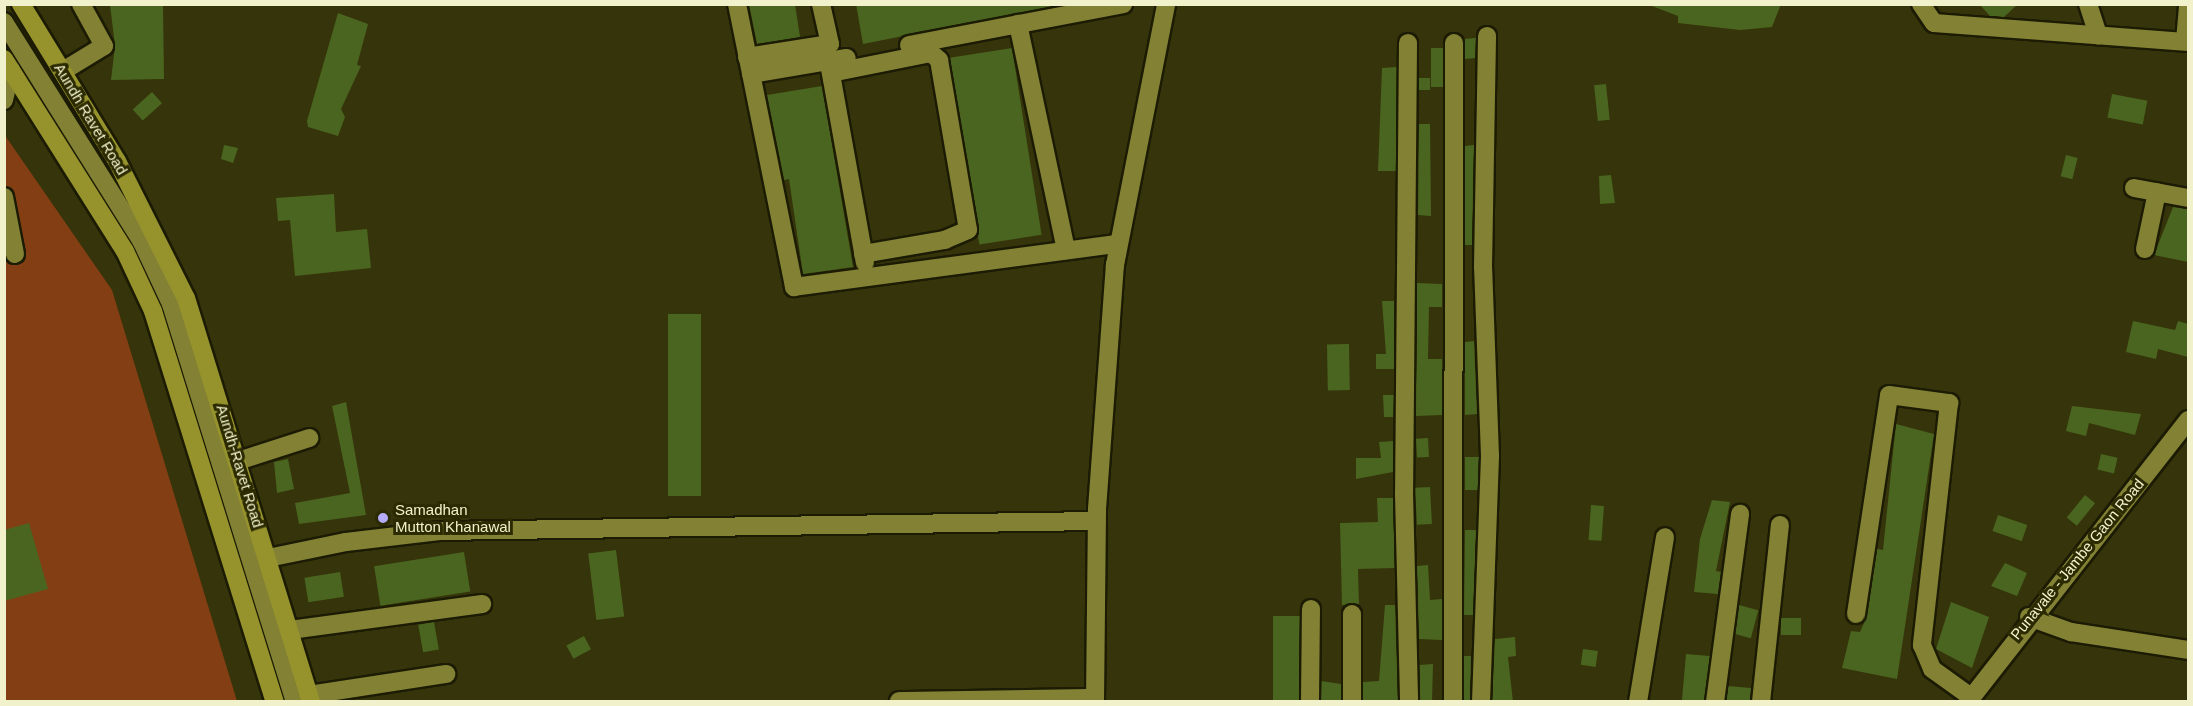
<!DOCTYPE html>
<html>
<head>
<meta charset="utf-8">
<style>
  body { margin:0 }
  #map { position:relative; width:2193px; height:706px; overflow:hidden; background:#35340a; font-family:Arial,sans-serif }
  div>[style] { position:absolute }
  .green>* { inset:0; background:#833e14 }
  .building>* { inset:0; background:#4a6520; transform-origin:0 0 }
  .roads { filter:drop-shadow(2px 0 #1c1b04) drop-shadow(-2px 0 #1c1b04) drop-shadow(0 2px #1c1b04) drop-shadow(0 -2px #1c1b04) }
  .minor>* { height:18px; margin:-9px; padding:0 9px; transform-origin:9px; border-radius:9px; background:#838234 }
  .major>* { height:18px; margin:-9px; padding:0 9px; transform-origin:9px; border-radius:9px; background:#96932c }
  .dots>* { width:16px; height:16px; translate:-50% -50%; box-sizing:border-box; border:3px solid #2b2a00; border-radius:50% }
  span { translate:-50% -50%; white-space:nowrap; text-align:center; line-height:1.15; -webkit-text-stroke:6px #2b2a00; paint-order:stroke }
  .street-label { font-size:15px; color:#f1f2cb }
  .poi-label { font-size:15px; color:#f1f2cb }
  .left { translate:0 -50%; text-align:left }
  .frame { position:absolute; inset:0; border:6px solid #f1f2cb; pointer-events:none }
</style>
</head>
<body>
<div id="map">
  <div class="green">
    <i style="clip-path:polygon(4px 134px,112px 290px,237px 701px,5px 701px)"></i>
  </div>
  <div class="building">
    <i style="clip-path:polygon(145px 4px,163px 4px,164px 79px,111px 80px,115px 46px,110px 5px)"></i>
    <i style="clip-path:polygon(749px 4px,795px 4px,800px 37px,757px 44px)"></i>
    <i style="clip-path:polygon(856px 4px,1049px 4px,1050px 7px,863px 44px)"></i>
    <i style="clip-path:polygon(1781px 4px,1772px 27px,1740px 30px,1678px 23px,1678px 16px,1652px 6px)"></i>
    <i style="clip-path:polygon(1979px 4px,2018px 4px,2004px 17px,1990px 16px)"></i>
    <i style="clip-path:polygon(338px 13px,368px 24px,357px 65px,361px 66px,341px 109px,345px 117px,338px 136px,308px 127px,307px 121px)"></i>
    <i style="clip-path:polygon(1476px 38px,1475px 58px,1465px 59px,1464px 39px)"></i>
    <i style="left:1012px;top:48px;width:189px;height:63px;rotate:81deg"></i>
    <i style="left:1431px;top:48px;width:12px;height:39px"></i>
    <i style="clip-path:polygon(1397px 67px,1396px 171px,1378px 171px,1382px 68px)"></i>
    <i style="left:1419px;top:78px;width:11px;height:12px"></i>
    <i style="left:1606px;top:84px;width:36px;height:12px;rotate:84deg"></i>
    <i style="clip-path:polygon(822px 86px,853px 267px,803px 274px,789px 179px,784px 180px,767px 95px)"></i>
    <i style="left:152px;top:92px;width:15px;height:26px;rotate:48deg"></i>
    <i style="left:2112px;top:94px;width:36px;height:24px;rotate:11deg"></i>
    <i style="clip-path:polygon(1419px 124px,1430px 124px,1431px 216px,1418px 215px)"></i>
    <i style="clip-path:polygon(224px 145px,238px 148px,233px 163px,221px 159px)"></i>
    <i style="clip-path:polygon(1474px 145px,1472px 245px,1465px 245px,1465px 146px)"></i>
    <i style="left:2066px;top:155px;width:12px;height:22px;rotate:14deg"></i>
    <i style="clip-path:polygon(1611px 175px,1615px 203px,1600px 204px,1599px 176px)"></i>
    <i style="clip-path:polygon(334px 194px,336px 232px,367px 229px,371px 268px,295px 276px,290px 220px,278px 221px,276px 198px)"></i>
    <i style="clip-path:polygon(2173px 207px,2188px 209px,2188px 262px,2154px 255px)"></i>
    <i style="clip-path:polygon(1417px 283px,1442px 284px,1442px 307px,1429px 307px,1428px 359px,1442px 359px,1442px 415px,1416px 416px)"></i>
    <i style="clip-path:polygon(1382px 301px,1394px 301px,1394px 369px,1376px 369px,1376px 354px,1386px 354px)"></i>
    <i style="left:668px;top:314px;width:33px;height:182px"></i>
    <i style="clip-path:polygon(2133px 321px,2175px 330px,2178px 321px,2188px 324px,2188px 357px,2158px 349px,2156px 359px,2126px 352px)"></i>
    <i style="clip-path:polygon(1474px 341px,1477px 414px,1465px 415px,1465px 342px)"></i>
    <i style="left:1349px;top:344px;width:46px;height:22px;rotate:89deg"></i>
    <i style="clip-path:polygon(1383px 395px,1394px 395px,1393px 417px,1384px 417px)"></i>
    <i style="clip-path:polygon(346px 402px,366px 515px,299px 524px,295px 503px,350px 493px,332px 406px)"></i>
    <i style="clip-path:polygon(2072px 406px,2141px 414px,2135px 435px,2089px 423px,2086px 436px,2066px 431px)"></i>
    <i style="clip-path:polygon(1896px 424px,1934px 434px,1897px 679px,1842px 668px,1851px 631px,1860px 632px,1867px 616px,1877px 549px,1883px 550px)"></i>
    <i style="left:1428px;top:438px;width:19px;height:12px;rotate:87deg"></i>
    <i style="clip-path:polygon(1393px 441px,1393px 472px,1356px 479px,1356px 458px,1381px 458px,1379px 442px)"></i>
    <i style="left:2101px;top:454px;width:17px;height:16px;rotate:13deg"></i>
    <i style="left:1465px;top:457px;width:14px;height:33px"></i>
    <i style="clip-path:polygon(288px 459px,294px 489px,277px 493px,274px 462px)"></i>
    <i style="left:1430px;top:487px;width:37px;height:15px;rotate:87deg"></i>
    <i style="left:2085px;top:495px;width:13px;height:29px;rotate:39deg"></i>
    <i style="clip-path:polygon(1377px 498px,1393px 498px,1395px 568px,1358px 569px,1359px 604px,1342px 605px,1340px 523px,1378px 522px)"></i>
    <i style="clip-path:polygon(1712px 500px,1730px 502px,1716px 571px,1721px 572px,1718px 594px,1694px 592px,1700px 539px)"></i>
    <i style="left:1591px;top:505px;width:13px;height:35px;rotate:4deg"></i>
    <i style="left:1998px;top:515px;width:31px;height:17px;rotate:19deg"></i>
    <i style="clip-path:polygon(29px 523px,48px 589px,4px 601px,4px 530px)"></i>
    <i style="clip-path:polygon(1465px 530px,1476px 530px,1473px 615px,1464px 615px)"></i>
    <i style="left:616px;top:550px;width:67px;height:28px;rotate:83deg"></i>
    <i style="left:464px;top:552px;width:40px;height:91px;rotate:81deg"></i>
    <i style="clip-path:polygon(2005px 563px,2027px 573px,2017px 596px,1991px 586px)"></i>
    <i style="clip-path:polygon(1428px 565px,1430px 600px,1442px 599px,1442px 640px,1419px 639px,1417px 566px)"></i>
    <i style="left:340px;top:572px;width:25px;height:36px;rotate:81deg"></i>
    <i style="clip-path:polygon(1951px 602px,1989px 617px,1972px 668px,1936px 649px)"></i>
    <i style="clip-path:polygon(1385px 605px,1395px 605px,1398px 702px,1363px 702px,1363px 682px,1379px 681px)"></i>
    <i style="left:1739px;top:605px;width:20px;height:29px;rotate:15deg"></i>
    <i style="left:1273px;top:616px;width:27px;height:86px"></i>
    <i style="left:1781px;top:618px;width:20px;height:17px"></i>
    <i style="left:434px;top:622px;width:28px;height:16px;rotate:80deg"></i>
    <i style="left:584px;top:636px;width:15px;height:20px;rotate:62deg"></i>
    <i style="clip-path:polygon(1515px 637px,1516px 656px,1508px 657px,1513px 702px,1492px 702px,1495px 639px)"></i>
    <i style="left:1583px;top:649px;width:15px;height:16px;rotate:8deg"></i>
    <i style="left:1686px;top:654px;width:24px;height:48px;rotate:5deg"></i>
    <i style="clip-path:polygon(1464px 656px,1471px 656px,1470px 702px,1464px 702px)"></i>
    <i style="clip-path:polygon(1433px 664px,1432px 702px,1420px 702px,1419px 665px)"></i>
    <i style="clip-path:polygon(1321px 681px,1341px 684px,1341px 702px,1321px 702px)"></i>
    <i style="clip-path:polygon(1728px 686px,1751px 688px,1750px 702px,1726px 702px)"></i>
  </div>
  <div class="roads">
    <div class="minor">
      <i style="left:737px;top:4px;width:289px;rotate:78.6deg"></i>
      <i style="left:794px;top:287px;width:326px;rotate:-7.6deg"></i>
      <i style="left:1921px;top:4px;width:23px;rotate:56deg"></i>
      <i style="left:1934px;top:23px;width:255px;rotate:4.3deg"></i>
      <i style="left:2088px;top:4px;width:33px;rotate:72deg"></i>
      <i style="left:4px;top:22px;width:260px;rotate:57.9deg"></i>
      <i style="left:142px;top:242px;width:68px;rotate:64.9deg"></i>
      <i style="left:171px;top:304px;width:417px;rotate:72.7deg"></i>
      <i style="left:1018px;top:24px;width:231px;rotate:78deg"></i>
      <i style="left:2185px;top:41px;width:37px;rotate:-85deg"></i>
      <i style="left:1408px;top:43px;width:450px;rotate:90.5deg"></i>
      <i style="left:1404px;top:493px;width:209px;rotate:88.6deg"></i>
      <i style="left:909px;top:45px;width:218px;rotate:-10.8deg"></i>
      <i style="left:747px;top:57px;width:84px;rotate:-8.9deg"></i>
      <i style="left:830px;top:44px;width:41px;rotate:-102.7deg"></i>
      <i style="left:829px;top:63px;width:203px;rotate:79.8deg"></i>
      <i style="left:63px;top:71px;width:48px;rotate:-31.4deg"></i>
      <i style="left:104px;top:46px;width:48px;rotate:-118.7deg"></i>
      <i style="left:831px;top:73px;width:102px;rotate:-11.3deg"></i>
      <i style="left:931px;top:53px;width:11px;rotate:41deg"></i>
      <i style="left:939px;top:60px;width:172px;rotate:80.3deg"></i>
      <i style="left:968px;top:230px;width:25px;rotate:157deg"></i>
      <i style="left:945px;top:240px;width:83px;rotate:170.3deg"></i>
      <i style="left:751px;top:74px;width:97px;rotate:-9.5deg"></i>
      <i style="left:4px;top:100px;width:31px;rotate:-77deg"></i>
      <i style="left:2134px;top:188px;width:55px;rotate:10.5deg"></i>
      <i style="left:4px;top:197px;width:58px;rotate:79.1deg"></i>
      <i style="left:2145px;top:249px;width:58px;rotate:-78.1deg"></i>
      <i style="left:238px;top:461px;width:75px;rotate:-17.9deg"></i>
      <i style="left:268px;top:558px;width:80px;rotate:-11.6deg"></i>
      <i style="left:346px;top:542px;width:94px;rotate:-6.7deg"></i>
      <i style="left:439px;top:531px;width:657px;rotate:-0.87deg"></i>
      <i style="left:1352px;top:614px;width:88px;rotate:90deg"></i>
      <i style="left:1856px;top:614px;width:221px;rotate:-81.4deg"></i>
      <i style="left:1889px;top:395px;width:61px;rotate:7.6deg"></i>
      <i style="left:1949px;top:403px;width:244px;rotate:96.4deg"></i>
      <i style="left:1922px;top:645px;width:26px;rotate:67deg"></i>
      <i style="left:1932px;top:669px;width:48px;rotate:35.7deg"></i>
      <i style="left:2029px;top:617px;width:45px;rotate:19.7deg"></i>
      <i style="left:2071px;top:632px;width:118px;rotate:8.7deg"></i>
      <i style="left:290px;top:630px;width:194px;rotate:-7.7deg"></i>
      <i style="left:309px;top:695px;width:139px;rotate:-8.7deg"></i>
      <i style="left:899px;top:701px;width:196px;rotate:-0.9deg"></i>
      <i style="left:1095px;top:702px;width:193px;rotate:-89.4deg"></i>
      <i style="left:1097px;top:509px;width:245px;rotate:-85.8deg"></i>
      <i style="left:1115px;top:265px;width:266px;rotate:-78.9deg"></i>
      <i style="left:1310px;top:702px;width:93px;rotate:-89.4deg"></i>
      <i style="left:1453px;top:702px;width:659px;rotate:-89.91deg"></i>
      <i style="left:1481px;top:702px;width:246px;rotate:-87.9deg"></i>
      <i style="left:1490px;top:456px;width:189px;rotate:-92.1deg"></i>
      <i style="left:1483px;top:267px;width:231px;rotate:-89deg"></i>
      <i style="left:1638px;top:702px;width:167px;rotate:-80.7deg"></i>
      <i style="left:1715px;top:702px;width:190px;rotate:-82.4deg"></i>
      <i style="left:1761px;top:702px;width:178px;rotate:-83.9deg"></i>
      <i style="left:1968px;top:702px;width:358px;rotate:-52deg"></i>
    </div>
    <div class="major">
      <i style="left:21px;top:4px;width:184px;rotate:58.6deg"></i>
      <i style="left:117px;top:161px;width:153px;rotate:63.3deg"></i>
      <i style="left:186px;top:298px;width:423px;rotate:72.8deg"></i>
      <i style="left:4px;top:59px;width:227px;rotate:57.8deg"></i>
      <i style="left:125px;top:251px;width:66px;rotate:65deg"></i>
      <i style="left:153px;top:311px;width:410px;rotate:72.7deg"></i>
    </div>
  </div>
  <div class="dots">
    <i style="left:383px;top:518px;background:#b4acf9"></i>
  </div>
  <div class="street-label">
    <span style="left:91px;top:119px;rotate:59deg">Aundh Ravet Road</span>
    <span style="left:240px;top:466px;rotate:73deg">Aundh-Ravet Road</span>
    <span style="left:2077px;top:559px;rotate:-51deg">Punavale - Jambe Gaon Road</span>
  </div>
  <div class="poi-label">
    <span class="left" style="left:395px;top:518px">Samadhan<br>Mutton Khanawal</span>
  </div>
  <div class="frame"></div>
</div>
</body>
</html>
